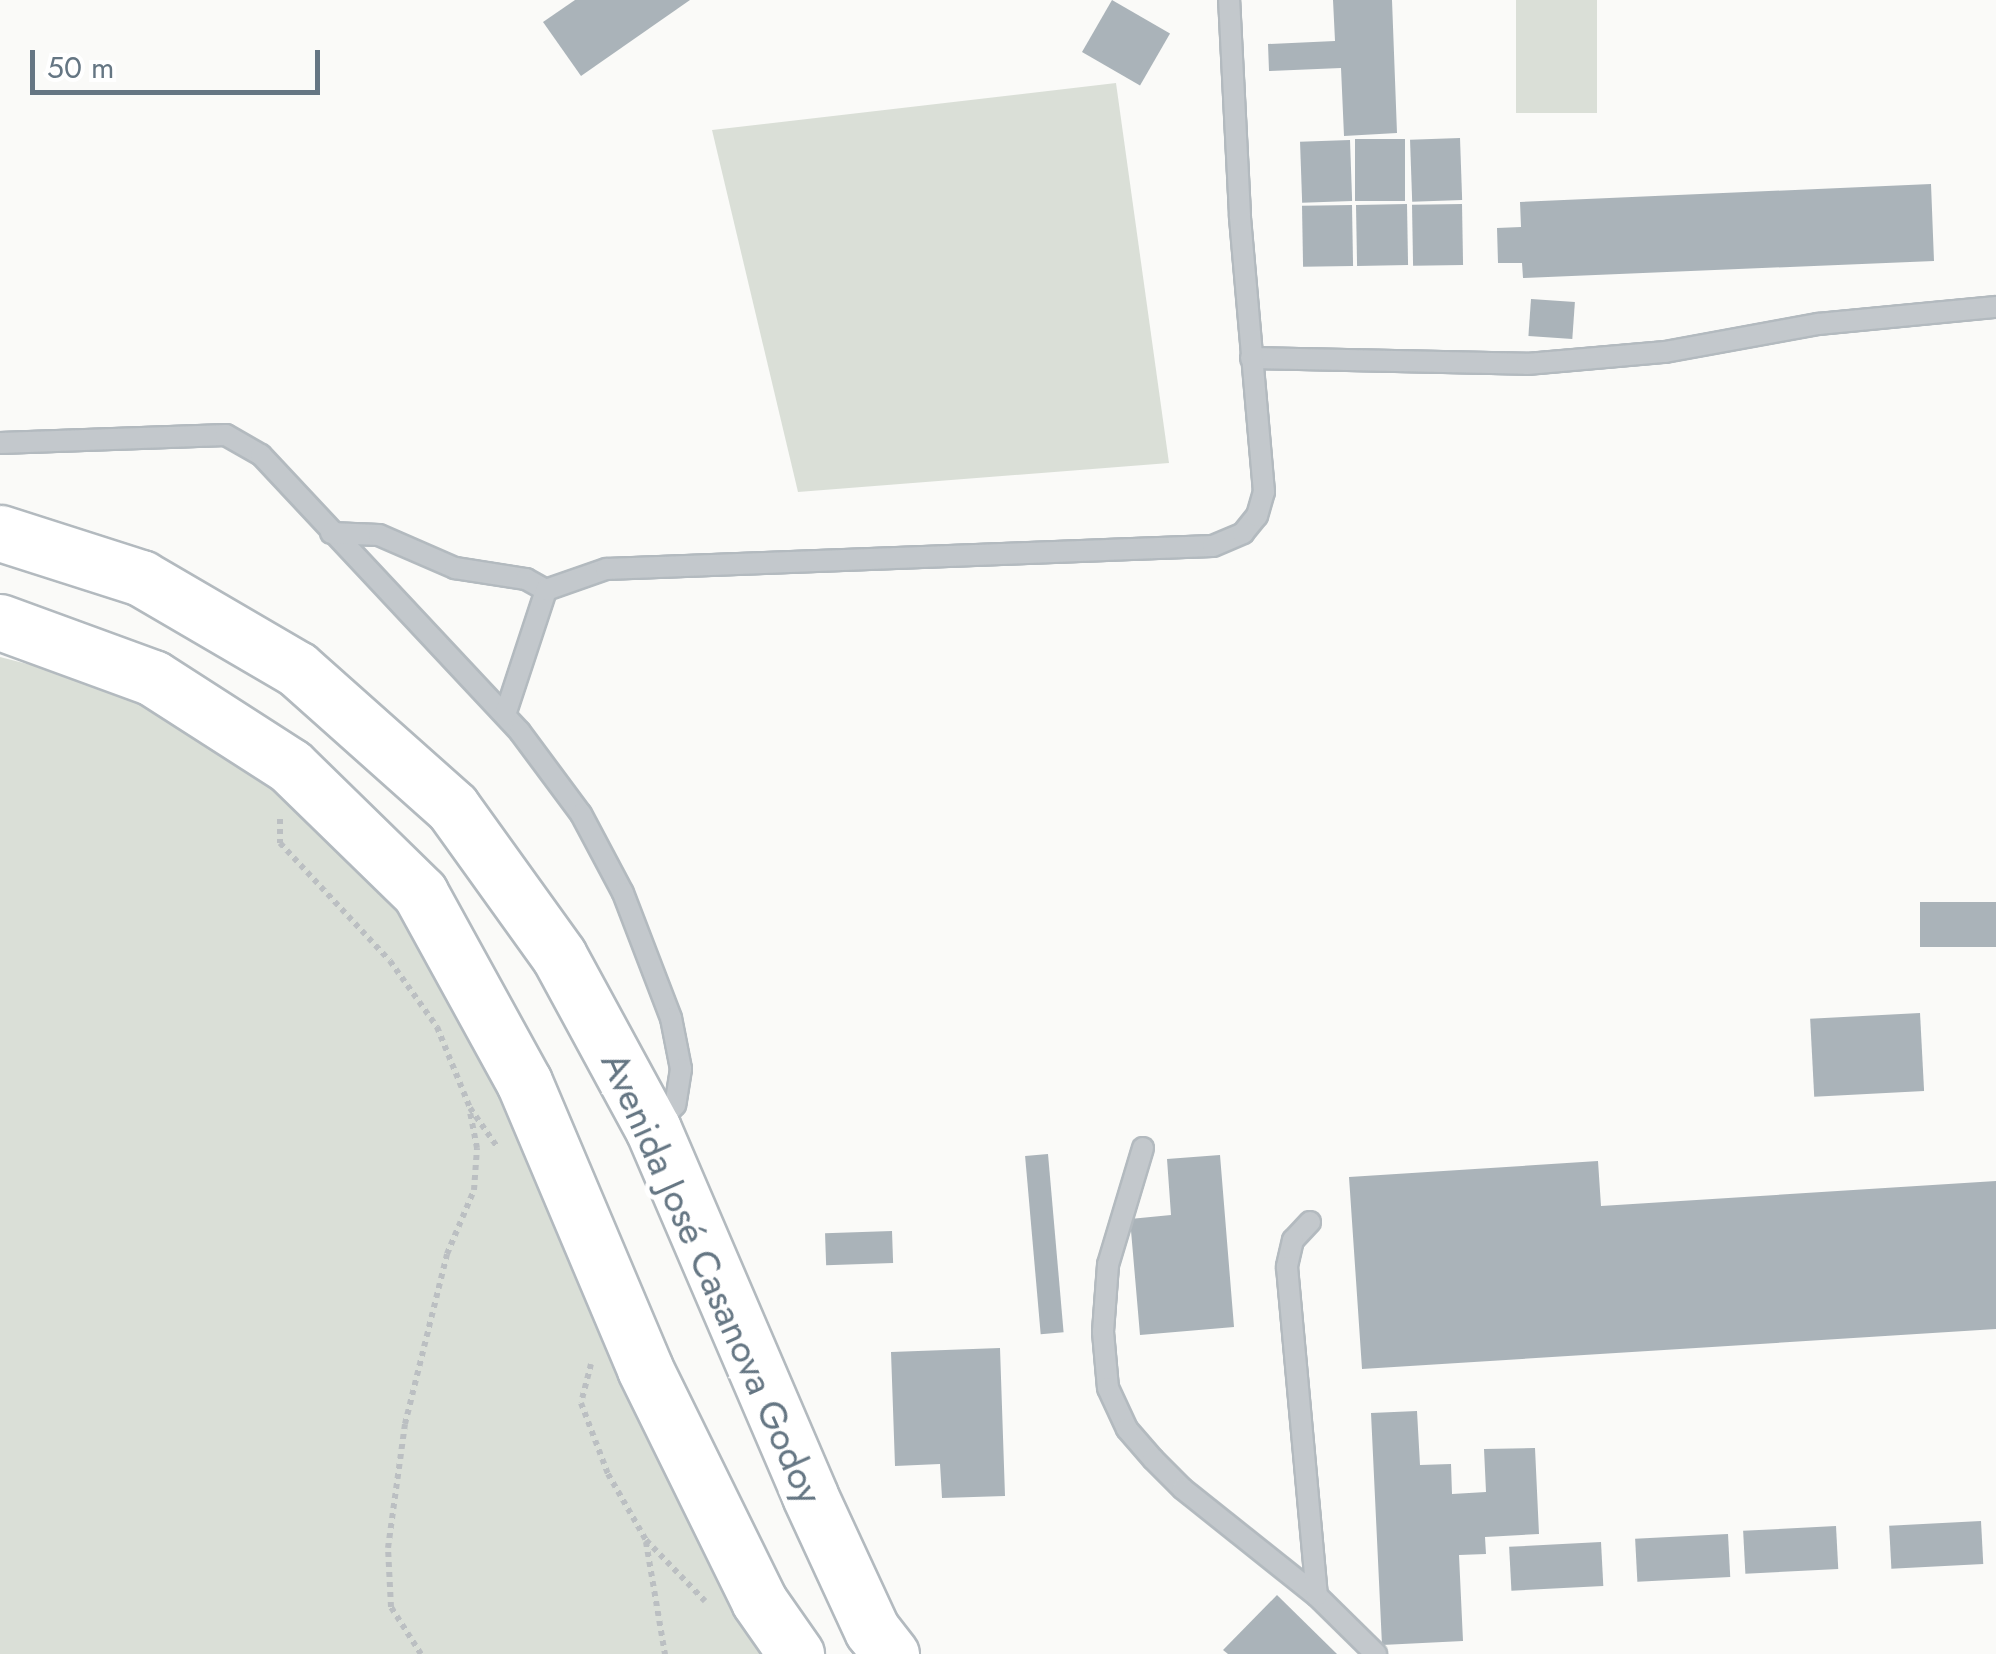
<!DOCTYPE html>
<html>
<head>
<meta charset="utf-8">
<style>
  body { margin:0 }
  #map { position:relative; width:1996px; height:1654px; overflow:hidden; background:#fafaf8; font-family:Jost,sans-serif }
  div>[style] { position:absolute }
  .green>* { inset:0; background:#dadfd7; transform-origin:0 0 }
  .building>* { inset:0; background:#aab3b9; transform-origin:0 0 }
  .path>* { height:6px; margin-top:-3px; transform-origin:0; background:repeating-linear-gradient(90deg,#bbbfc2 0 5px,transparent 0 10px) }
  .roads { filter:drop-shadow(2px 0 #b3babf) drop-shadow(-2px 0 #b3babf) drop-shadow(0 2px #b3babf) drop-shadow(0 -2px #b3babf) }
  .lane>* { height:20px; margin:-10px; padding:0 10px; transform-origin:10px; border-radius:10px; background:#c3c8cc }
  .secondary>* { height:55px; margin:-27.5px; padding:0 27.5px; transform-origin:27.5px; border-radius:27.5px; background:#fff }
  span { translate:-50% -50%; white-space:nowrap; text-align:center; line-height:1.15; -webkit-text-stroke:10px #fff; paint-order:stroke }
  .street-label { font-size:38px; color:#657683 }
  .scale { position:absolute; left:30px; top:50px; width:290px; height:45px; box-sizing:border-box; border:5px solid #657683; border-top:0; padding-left:12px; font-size:30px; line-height:35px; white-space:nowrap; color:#657683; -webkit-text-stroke:8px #fff; paint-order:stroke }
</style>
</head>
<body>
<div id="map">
  <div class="green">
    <i style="left:1516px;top:0;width:81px;height:113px"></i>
    <i style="clip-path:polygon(1116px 83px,1169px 463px,798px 492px,712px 130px)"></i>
    <i style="clip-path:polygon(0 657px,144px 694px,420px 893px,800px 1654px,0 1654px)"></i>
  </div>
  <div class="building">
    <i style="clip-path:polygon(575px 0,690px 0,581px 76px,543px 22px)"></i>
    <i style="left:1112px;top:0;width:67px;height:60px;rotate:30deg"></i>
    <i style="clip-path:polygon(1333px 0,1392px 0,1397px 133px,1344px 136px,1341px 68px,1269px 71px,1268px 44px,1335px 41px)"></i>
    <i style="left:1460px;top:138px;width:62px;height:50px;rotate:88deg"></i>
    <i style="left:1355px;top:139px;width:50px;height:62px"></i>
    <i style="left:1350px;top:140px;width:61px;height:50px;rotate:88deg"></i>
    <i style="clip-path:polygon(1931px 184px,1934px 261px,1523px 278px,1522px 263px,1498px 263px,1497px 228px,1521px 227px,1520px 202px)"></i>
    <i style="left:1407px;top:204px;width:61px;height:51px;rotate:89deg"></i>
    <i style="left:1462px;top:204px;width:61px;height:50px;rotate:89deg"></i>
    <i style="left:1352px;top:205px;width:61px;height:50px;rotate:89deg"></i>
    <i style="left:1531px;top:299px;width:44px;height:37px;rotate:4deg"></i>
    <i style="left:1996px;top:902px;width:45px;height:76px;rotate:90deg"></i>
    <i style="left:1920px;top:1013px;width:78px;height:110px;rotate:87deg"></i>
    <i style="left:1048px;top:1154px;width:179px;height:23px;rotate:85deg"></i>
    <i style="clip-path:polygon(1220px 1155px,1234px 1327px,1140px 1335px,1130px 1219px,1171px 1215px,1167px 1159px)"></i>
    <i style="clip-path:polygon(1598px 1161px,1601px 1206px,1996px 1181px,1996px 1329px,1362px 1369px,1349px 1177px)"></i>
    <i style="left:892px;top:1231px;width:32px;height:67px;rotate:88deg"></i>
    <i style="clip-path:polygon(1000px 1348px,1005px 1496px,942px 1498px,940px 1464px,895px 1466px,891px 1352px)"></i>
    <i style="clip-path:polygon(1417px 1411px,1420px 1465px,1451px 1464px,1452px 1494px,1486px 1492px,1484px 1449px,1535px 1448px,1539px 1534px,1485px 1537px,1486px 1554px,1459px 1555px,1463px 1641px,1382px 1645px,1371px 1413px)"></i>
    <i style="left:1981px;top:1521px;width:43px;height:92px;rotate:87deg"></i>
    <i style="left:1836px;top:1526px;width:43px;height:93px;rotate:87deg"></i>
    <i style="left:1728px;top:1534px;width:43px;height:93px;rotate:87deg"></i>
    <i style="left:1601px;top:1542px;width:44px;height:92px;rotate:87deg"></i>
    <i style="clip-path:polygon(1277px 1595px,1337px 1654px,1228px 1654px,1223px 1650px)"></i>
  </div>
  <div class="path">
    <i style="left:280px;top:819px;width:24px;rotate:90deg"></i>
    <i style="left:280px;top:843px;width:161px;rotate:47deg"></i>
    <i style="left:390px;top:961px;width:81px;rotate:54.5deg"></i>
    <i style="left:437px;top:1027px;width:87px;rotate:67.8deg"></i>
    <i style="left:470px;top:1108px;width:49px;rotate:55deg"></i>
    <i style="left:591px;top:1364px;width:40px;rotate:104.4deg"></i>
    <i style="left:581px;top:1403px;width:76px;rotate:69.2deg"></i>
    <i style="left:608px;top:1474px;width:76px;rotate:60.1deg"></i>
    <i style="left:646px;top:1540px;width:85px;rotate:46deg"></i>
    <i style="left:646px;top:1542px;width:114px;rotate:80.4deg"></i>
    <i style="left:421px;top:1654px;width:56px;rotate:-122.6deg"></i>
    <i style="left:391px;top:1607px;width:59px;rotate:-92.9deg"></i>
    <i style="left:388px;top:1548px;width:125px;rotate:-82.2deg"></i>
    <i style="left:405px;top:1424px;width:175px;rotate:-76.1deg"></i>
    <i style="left:447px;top:1254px;width:69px;rotate:-67.1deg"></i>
    <i style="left:474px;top:1190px;width:42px;rotate:-85.9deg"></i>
    <i style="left:477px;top:1148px;width:37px;rotate:-101deg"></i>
  </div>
  <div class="roads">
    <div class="lane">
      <i style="left:1251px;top:358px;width:276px;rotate:1.2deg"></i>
      <i style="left:1527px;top:364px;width:139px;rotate:-5deg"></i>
      <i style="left:1665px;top:352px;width:156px;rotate:-10.4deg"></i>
      <i style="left:1818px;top:324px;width:179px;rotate:-5.5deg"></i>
      <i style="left:0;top:443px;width:226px;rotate:-2deg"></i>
      <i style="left:226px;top:435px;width:40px;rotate:29.7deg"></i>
      <i style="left:261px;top:455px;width:379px;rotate:46.9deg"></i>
      <i style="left:520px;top:732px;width:102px;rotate:53.4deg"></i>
      <i style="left:581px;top:814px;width:89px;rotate:62deg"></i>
      <i style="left:623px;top:893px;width:134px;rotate:69deg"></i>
      <i style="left:671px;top:1018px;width:52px;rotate:78.9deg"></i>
      <i style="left:681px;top:1069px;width:36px;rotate:99deg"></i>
      <i style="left:675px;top:1105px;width:28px;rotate:134deg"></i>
      <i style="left:331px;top:533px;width:48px;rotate:2.4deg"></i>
      <i style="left:379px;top:535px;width:83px;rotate:23.5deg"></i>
      <i style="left:455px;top:568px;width:72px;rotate:8.8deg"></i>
      <i style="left:526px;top:579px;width:23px;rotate:29deg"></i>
      <i style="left:505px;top:715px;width:132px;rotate:-71.8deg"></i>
      <i style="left:546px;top:590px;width:64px;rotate:-19.3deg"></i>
      <i style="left:606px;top:569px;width:607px;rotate:-2.17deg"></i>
      <i style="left:1213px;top:546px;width:33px;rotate:-23deg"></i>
      <i style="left:1243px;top:533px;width:22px;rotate:-51deg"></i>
      <i style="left:1257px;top:516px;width:25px;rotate:-74deg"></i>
      <i style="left:1264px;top:492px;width:278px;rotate:-95deg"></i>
      <i style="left:1240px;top:215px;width:215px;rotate:-92.9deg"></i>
      <i style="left:1143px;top:1148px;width:122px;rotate:106.7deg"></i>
      <i style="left:1108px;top:1265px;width:67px;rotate:94.3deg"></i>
      <i style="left:1103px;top:1332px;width:56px;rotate:84.9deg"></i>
      <i style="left:1108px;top:1388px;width:45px;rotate:65.1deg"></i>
      <i style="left:1127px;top:1429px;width:40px;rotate:49deg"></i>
      <i style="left:1153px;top:1459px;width:42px;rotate:45deg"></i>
      <i style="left:1183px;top:1489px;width:171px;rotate:38.6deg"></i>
      <i style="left:1317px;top:1596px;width:83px;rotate:44.5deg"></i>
      <i style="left:1310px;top:1222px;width:25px;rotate:133deg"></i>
      <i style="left:1293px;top:1240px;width:28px;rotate:103deg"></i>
      <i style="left:1287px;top:1267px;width:330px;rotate:84.8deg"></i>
    </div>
    <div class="secondary">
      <i style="left:0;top:533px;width:148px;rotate:17.7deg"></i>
      <i style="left:141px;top:578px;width:181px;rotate:30.3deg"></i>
      <i style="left:297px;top:669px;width:208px;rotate:41.7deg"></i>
      <i style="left:452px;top:807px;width:183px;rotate:54.3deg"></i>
      <i style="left:559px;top:956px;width:197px;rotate:61.5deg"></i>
      <i style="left:653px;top:1129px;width:399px;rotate:66.8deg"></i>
      <i style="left:810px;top:1496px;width:148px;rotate:65.2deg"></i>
      <i style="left:872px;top:1630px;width:31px;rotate:52deg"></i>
      <i style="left:0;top:622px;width:163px;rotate:20.1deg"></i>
      <i style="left:153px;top:678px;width:163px;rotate:32.7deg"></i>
      <i style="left:290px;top:766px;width:182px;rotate:44.3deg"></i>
      <i style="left:420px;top:893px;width:216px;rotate:61.2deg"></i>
      <i style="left:524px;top:1082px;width:311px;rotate:67.1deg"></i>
      <i style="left:645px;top:1369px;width:258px;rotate:63.8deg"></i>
      <i style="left:759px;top:1601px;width:65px;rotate:55.1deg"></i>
    </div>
  </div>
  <div class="street-label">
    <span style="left:712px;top:1278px;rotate:66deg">Avenida José Casanova Godoy</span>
  </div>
  <div class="scale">50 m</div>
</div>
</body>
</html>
